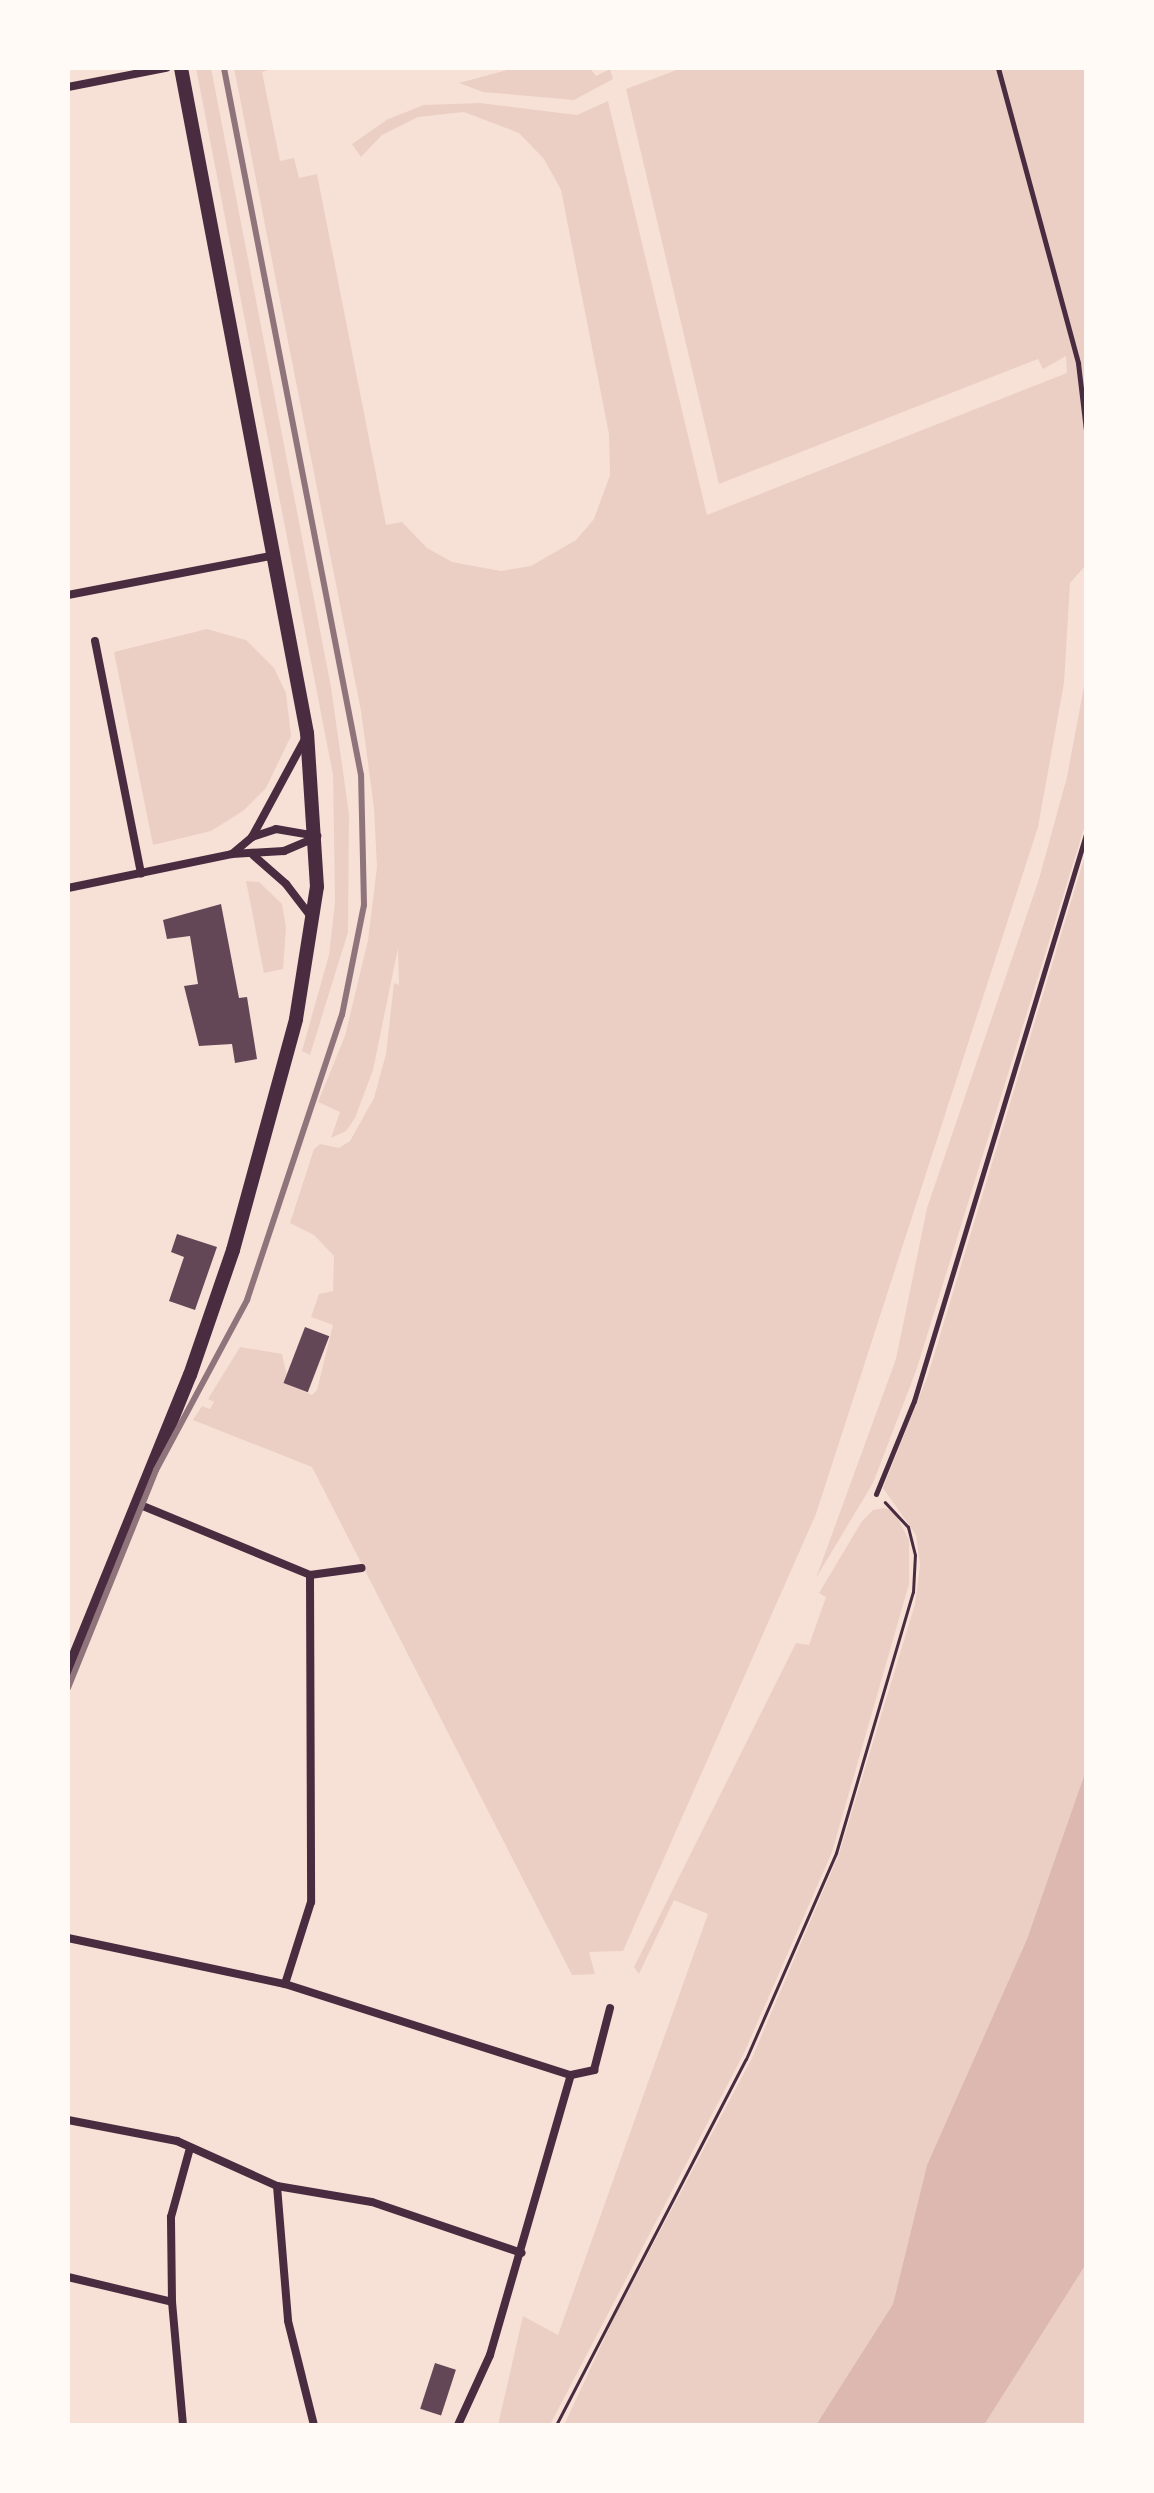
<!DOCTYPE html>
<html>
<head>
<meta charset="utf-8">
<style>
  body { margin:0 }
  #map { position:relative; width:1154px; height:2493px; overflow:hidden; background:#f7e1d7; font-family:"Open Sans",sans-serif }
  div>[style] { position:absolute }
  .green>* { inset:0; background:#ebcfc5 }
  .water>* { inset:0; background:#dcb8b0 }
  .building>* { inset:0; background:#644757; transform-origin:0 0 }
  .path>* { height:3px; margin:-1.5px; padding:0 1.5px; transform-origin:1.5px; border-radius:1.5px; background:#4a2c40 }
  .service>* { height:5px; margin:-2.5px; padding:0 2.5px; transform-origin:2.5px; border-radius:2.5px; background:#4a2c40 }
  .minor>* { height:8px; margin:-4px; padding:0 4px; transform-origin:4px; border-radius:4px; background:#4a2c40 }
  .secondary>* { height:14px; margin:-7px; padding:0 7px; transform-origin:7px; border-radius:7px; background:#4a2c40 }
  .rail>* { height:6px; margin:-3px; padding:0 3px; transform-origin:3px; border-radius:3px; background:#8f747c }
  span { translate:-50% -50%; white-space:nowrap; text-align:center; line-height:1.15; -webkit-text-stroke:6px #fffaf5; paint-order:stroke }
  .frame { position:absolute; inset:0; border:70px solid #fffaf5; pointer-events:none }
</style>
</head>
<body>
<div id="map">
  <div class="green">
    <i style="clip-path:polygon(196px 68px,211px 68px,331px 687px,349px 814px,348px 932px,310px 1055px,302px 1051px,329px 955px,335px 902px,333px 775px)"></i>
    <i style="clip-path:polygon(234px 68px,274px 68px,262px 72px,280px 161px,294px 158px,299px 178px,317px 174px,386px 525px,402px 522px,427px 548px,452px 562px,501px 571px,531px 566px,576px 540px,594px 519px,610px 475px,609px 434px,561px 190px,544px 159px,519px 133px,464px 112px,418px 117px,382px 135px,361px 157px,352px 144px,388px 119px,424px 105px,480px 103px,577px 115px,608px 101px,707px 515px,1067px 373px,1066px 356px,1043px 369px,1038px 359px,719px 484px,626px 89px,682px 68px,1086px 68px,1086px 565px,1070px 583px,1064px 683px,1038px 827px,816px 1514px,623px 1951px,589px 1952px,595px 1974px,572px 1975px,312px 1467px,193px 1420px,202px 1406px,210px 1409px,214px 1402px,208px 1399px,240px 1347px,282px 1354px,289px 1385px,312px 1395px,317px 1390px,333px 1325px,311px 1317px,319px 1294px,333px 1291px,334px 1256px,314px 1235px,290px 1223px,314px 1149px,320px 1144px,339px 1148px,350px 1141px,374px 1098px,386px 1054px,394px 983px,399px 985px,398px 948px,373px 1070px,355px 1118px,346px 1131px,331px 1138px,340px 1112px,318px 1102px,345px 1036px,368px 940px,377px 867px,374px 808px,361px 711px)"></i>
    <i style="clip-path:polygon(515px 68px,590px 68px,596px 76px,610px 69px,613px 79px,574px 100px,483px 92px,459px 83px)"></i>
    <i style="clip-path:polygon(207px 629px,246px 640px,274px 668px,286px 693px,291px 736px,266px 788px,243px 811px,211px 831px,153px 845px,114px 652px)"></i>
    <i style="clip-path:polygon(1086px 675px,1086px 822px,916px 1371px,873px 1483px,816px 1578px,896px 1359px,927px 1208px,1039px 879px,1067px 777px)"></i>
    <i style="clip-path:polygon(1086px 852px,1086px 1770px,1027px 1939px,927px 2165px,893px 2304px,816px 2425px,564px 2425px,614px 2318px,752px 2058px,839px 1854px,915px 1604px,920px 1565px,916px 1535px,883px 1488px,928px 1375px)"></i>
    <i style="clip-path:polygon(246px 881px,259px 882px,282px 904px,286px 927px,283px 969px,264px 973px)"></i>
    <i style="clip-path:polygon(884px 1508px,894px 1511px,909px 1540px,909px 1584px,832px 1852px,744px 2053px,550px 2425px,498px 2425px,523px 2316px,558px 2335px,708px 1914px,674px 1900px,639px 1974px,634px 1967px,796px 1643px,809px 1645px,826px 1597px,819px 1593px,862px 1521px,873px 1510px)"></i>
    <i style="clip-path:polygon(1086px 2264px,1086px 2425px,984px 2425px,1049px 2318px)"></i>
  </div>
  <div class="water">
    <i style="clip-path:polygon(1086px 1770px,1086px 2264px,984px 2425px,816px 2425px,893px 2304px,927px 2165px,1027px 1939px)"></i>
  </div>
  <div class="building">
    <i style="clip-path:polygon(221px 904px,239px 998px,247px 997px,257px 1059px,235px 1063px,232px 1044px,199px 1046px,184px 986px,198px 984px,190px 936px,167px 939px,163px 920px)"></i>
    <i style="clip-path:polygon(177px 1234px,217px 1247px,195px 1310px,169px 1301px,184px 1257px,171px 1252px)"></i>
    <i style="left:305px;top:1327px;width:26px;height:60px;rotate:21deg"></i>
    <i style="left:435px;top:2363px;width:22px;height:48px;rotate:18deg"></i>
  </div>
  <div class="path">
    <i style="left:556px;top:2425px;width:412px;rotate:-62.6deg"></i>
    <i style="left:746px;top:2059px;width:225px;rotate:-66.4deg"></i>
    <i style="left:836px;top:1853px;width:272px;rotate:-73.6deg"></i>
    <i style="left:913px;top:1592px;width:37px;rotate:-87deg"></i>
    <i style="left:915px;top:1555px;width:29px;rotate:-104deg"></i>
    <i style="left:908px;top:1527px;width:34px;rotate:-133deg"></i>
  </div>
  <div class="service">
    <i style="left:998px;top:68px;width:306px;rotate:74.8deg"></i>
    <i style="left:1078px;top:363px;width:67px;rotate:83.2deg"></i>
    <i style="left:876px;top:1494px;width:100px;rotate:-67.8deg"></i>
    <i style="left:914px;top:1401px;width:593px;rotate:-73.12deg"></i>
  </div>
  <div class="minor">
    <i style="left:68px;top:87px;width:100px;rotate:-11deg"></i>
    <i style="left:68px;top:595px;width:211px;rotate:-10.9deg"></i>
    <i style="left:95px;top:641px;width:237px;rotate:78.8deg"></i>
    <i style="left:252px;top:837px;width:111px;rotate:-61.6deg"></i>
    <i style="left:232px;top:854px;width:26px;rotate:-40deg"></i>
    <i style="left:252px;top:837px;width:25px;rotate:-18deg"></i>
    <i style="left:276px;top:829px;width:42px;rotate:9.7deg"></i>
    <i style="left:253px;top:855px;width:44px;rotate:41.3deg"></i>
    <i style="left:286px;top:884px;width:43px;rotate:52.6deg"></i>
    <i style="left:68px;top:888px;width:167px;rotate:-11.7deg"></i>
    <i style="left:232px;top:854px;width:52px;rotate:-3.3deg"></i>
    <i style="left:284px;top:851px;width:33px;rotate:-23deg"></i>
    <i style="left:138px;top:1504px;width:186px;rotate:22.4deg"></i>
    <i style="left:310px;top:1575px;width:327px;rotate:89.8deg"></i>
    <i style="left:311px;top:1902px;width:86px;rotate:107.6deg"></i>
    <i style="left:310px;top:1575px;width:52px;rotate:-7.7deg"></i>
    <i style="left:68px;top:1938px;width:222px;rotate:12deg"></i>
    <i style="left:285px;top:1984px;width:300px;rotate:17.7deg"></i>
    <i style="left:571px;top:2075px;width:24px;rotate:-12deg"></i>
    <i style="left:594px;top:2070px;width:64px;rotate:-75.5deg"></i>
    <i style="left:68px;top:2120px;width:111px;rotate:10.9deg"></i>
    <i style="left:177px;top:2141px;width:110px;rotate:24.2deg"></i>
    <i style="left:277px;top:2186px;width:96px;rotate:9.6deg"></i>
    <i style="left:372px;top:2202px;width:158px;rotate:18.8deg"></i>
    <i style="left:277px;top:2186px;width:135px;rotate:85.3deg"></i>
    <i style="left:288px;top:2321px;width:107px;rotate:76deg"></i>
    <i style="left:68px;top:2277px;width:107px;rotate:13.5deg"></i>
    <i style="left:183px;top:2425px;width:123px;rotate:-95.1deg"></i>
    <i style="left:172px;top:2302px;width:85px;rotate:-90.7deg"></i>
    <i style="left:171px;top:2217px;width:72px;rotate:-74.6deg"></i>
    <i style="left:458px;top:2425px;width:77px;rotate:-65.4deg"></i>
    <i style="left:490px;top:2355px;width:291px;rotate:-73.9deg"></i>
  </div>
  <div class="secondary">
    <i style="left:68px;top:1675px;width:324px;rotate:-67.9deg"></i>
    <i style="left:190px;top:1375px;width:132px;rotate:-71deg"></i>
    <i style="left:233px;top:1250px;width:239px;rotate:-74.7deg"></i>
    <i style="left:296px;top:1019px;width:134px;rotate:-81deg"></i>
    <i style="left:317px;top:887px;width:154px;rotate:-93.7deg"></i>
    <i style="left:307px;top:733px;width:677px;rotate:-100.73deg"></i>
  </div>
  <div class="rail">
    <i style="left:68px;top:1688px;width:235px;rotate:-68deg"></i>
    <i style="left:156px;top:1470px;width:193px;rotate:-61.8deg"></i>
    <i style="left:247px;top:1300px;width:300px;rotate:-71.6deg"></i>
    <i style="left:342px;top:1015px;width:112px;rotate:-78.7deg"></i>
    <i style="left:364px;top:905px;width:130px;rotate:-91.3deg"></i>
    <i style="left:361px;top:775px;width:720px;rotate:-100.97deg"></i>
  </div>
  <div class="frame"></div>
</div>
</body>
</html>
